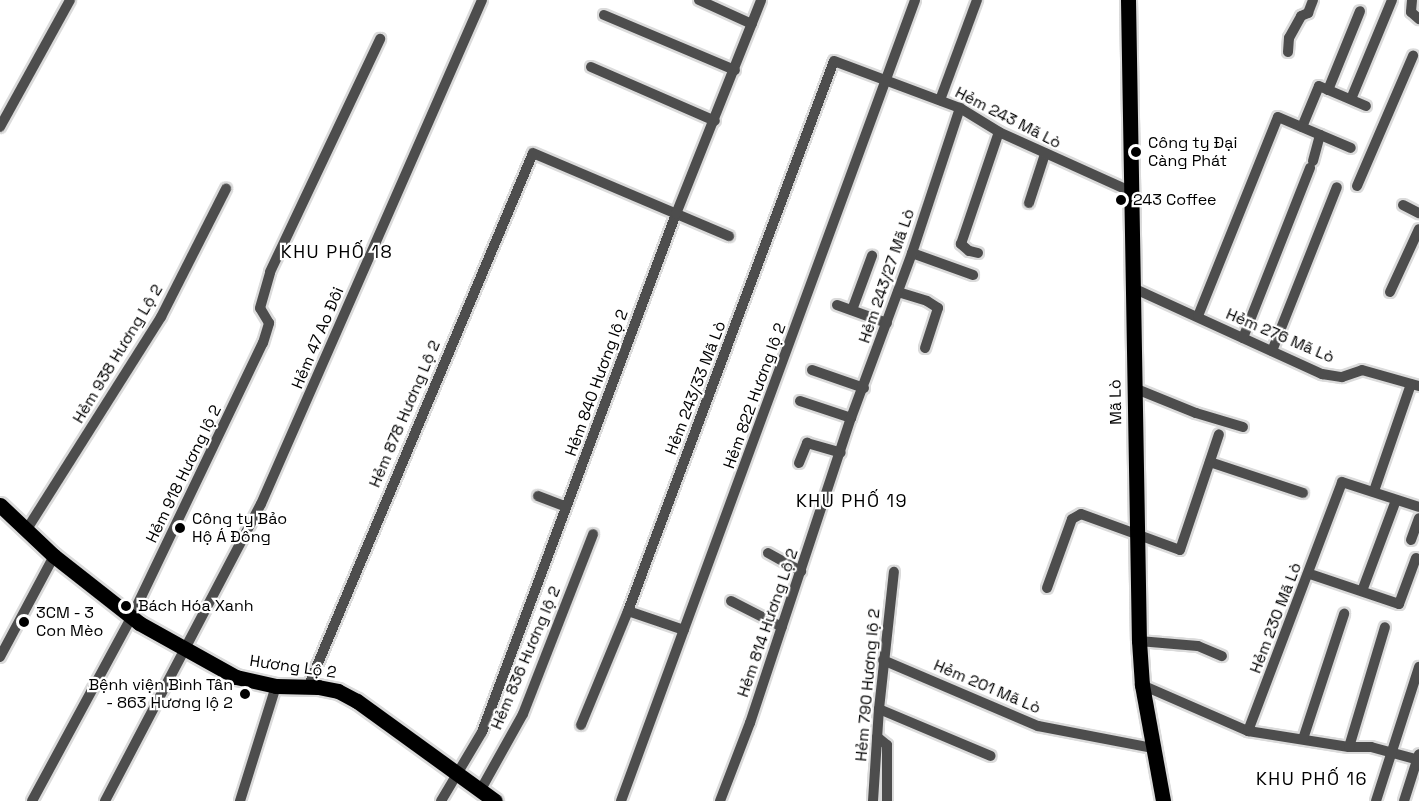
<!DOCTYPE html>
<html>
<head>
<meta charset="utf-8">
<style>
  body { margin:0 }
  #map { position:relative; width:1419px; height:801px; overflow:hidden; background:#fff; font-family:"Space Grotesk",sans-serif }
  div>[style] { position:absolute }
  .roads { filter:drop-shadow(2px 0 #dbdbdb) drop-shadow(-2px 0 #dbdbdb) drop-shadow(0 2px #dbdbdb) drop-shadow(0 -2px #dbdbdb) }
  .minor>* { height:10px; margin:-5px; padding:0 5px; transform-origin:5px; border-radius:5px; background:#4d4d4d }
  .major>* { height:15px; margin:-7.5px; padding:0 7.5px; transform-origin:7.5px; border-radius:7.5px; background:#000 }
  .dots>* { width:16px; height:16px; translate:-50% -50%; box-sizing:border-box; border:3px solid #fff; border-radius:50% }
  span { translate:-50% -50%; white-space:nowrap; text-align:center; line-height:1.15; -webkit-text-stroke:4.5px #fff; paint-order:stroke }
  .street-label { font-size:16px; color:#000 }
  .poi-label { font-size:16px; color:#000 }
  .left { translate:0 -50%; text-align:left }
  .right { translate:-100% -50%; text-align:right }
  .neighbourhood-label { font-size:18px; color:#000; letter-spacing:1.5px }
</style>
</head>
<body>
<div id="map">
  <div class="roads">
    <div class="minor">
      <i style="left:699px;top:0;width:58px;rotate:24.4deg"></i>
      <i style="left:1412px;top:0;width:12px;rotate:95deg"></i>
      <i style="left:1411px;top:12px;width:11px;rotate:41deg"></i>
      <i style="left:604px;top:15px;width:142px;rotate:22.8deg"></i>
      <i style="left:1288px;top:52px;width:14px;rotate:-86deg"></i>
      <i style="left:1289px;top:38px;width:25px;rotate:-61deg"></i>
      <i style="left:1301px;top:16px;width:8px;rotate:-23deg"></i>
      <i style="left:1308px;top:13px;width:14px;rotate:-69deg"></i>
      <i style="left:591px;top:67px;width:135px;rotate:23.5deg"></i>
      <i style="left:1328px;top:90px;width:85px;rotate:-67.9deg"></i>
      <i style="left:1351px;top:99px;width:107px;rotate:-67.5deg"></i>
      <i style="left:940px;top:100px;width:107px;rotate:-69.7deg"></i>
      <i style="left:0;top:127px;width:145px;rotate:-61.1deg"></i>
      <i style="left:1302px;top:127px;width:44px;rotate:-67.5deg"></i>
      <i style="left:1319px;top:86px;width:51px;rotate:23.1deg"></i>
      <i style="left:1313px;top:161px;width:27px;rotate:-75deg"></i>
      <i style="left:1357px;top:186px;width:142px;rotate:-66.7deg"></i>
      <i style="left:1029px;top:203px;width:52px;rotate:-71.9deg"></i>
      <i style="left:1403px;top:205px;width:18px;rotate:27deg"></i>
      <i style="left:912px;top:253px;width:65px;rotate:19.8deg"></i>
      <i style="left:978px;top:253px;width:9px;rotate:-167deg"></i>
      <i style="left:969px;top:251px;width:11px;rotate:-139deg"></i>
      <i style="left:961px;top:244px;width:118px;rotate:-71.3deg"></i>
      <i style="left:1133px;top:288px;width:208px;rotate:24.5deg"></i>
      <i style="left:1322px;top:374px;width:20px;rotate:9deg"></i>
      <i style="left:1342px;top:377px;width:21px;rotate:-19deg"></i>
      <i style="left:1362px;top:370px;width:59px;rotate:15.7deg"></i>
      <i style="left:898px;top:292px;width:30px;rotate:17deg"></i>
      <i style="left:927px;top:301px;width:13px;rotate:32deg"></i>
      <i style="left:938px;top:308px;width:42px;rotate:108deg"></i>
      <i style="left:1390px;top:292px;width:69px;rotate:-65.3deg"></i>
      <i style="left:837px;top:305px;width:53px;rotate:19.8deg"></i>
      <i style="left:852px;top:310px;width:58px;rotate:-69.7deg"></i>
      <i style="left:1198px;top:316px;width:214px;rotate:-68.1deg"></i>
      <i style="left:1278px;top:117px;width:79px;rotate:23deg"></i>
      <i style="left:1243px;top:338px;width:183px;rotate:-68.5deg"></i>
      <i style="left:1272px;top:351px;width:176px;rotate:-68.4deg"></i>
      <i style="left:812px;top:370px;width:55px;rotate:19.1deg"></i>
      <i style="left:1134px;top:388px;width:67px;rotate:22deg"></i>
      <i style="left:1196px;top:413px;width:49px;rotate:16.6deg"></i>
      <i style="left:800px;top:401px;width:54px;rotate:18.4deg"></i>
      <i style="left:1210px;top:462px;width:98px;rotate:18.4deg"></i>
      <i style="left:799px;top:463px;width:22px;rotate:-68deg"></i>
      <i style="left:807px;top:443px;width:35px;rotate:16deg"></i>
      <i style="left:1374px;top:491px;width:113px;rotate:-70.9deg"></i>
      <i style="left:538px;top:496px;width:30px;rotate:21deg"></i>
      <i style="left:27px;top:529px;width:251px;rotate:-57.7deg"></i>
      <i style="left:161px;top:317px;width:144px;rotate:-63.1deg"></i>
      <i style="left:1411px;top:540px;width:23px;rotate:-70deg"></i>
      <i style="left:768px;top:553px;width:38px;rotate:29deg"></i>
      <i style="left:1310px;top:574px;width:94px;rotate:18.6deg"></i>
      <i style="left:1399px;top:604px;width:49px;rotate:-69.7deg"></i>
      <i style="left:1047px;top:588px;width:73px;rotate:-70.1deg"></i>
      <i style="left:1072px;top:519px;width:10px;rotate:-29deg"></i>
      <i style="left:1081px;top:514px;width:105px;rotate:20deg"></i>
      <i style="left:1180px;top:550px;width:122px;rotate:-71.4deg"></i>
      <i style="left:1362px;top:591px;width:97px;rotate:-69.5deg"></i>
      <i style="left:731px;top:601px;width:57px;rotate:27deg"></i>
      <i style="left:628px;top:611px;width:59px;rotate:18.7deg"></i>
      <i style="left:1139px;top:641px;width:59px;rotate:4.8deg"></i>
      <i style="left:1198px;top:646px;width:26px;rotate:23deg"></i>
      <i style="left:0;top:657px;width:115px;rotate:-61.9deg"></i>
      <i style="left:883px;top:660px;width:168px;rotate:23.1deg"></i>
      <i style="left:1038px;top:726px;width:116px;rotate:10.9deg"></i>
      <i style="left:1142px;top:685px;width:116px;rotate:23.5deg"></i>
      <i style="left:1248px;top:731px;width:266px;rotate:-69.3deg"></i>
      <i style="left:1342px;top:482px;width:81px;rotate:18deg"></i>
      <i style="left:308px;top:687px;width:579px;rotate:-67.15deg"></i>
      <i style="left:533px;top:153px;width:213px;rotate:23deg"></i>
      <i style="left:879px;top:709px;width:121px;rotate:22.8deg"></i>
      <i style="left:581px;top:725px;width:123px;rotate:-67.6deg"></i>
      <i style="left:628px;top:611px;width:587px;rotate:-69.47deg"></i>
      <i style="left:834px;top:61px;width:134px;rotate:20.5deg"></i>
      <i style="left:960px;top:108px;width:46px;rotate:31.6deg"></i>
      <i style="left:999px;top:132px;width:146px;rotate:24.3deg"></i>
      <i style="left:1248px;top:731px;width:102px;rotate:9deg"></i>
      <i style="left:1349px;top:747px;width:22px"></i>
      <i style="left:1371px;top:747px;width:50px;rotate:15.2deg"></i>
      <i style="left:877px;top:737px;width:13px;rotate:39deg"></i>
      <i style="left:887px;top:745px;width:56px;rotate:90deg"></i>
      <i style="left:1303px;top:739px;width:132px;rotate:-71.8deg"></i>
      <i style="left:1349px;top:747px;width:125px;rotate:-73.3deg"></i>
      <i style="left:480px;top:791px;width:88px;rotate:-60.8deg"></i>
      <i style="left:523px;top:714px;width:193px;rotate:-68.7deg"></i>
      <i style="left:32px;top:801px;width:208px;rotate:-61.6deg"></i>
      <i style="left:131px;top:618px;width:305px;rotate:-64.4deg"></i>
      <i style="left:263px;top:343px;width:21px;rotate:-73deg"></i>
      <i style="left:269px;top:323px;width:17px;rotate:-121deg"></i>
      <i style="left:260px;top:308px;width:37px;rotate:-74deg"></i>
      <i style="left:270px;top:272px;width:258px;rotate:-64.7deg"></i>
      <i style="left:105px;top:801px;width:335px;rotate:-62.3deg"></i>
      <i style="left:261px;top:504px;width:550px;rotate:-66.32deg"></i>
      <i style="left:240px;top:801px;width:121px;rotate:-72.6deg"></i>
      <i style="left:441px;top:801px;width:80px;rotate:-59.3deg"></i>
      <i style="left:482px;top:732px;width:553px;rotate:-69.47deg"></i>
      <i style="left:676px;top:214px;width:230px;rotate:-68.3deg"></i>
      <i style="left:621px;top:801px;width:853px;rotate:-69.84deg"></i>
      <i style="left:720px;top:801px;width:84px;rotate:-69deg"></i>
      <i style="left:750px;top:723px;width:321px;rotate:-71.7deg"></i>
      <i style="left:851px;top:418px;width:176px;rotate:-69.7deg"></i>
      <i style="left:912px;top:253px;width:153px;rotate:-71.7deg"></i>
      <i style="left:873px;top:801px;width:92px;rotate:-86.3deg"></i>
      <i style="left:879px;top:709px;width:138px;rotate:-83.8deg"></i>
      <i style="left:1376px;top:801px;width:141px;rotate:-72.2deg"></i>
      <i style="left:1404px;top:801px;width:49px;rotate:-72.3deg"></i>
    </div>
    <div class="major">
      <i style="left:1128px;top:0;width:641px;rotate:89.02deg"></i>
      <i style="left:1139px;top:641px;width:44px;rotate:86.1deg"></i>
      <i style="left:1142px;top:685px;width:118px;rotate:79.7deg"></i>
      <i style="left:0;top:505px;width:74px;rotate:43.4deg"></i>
      <i style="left:54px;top:556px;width:108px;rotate:38.2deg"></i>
      <i style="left:139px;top:623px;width:111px;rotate:29.1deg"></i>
      <i style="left:236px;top:677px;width:41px;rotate:12.7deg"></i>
      <i style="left:276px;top:686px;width:42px;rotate:1.4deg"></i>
      <i style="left:318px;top:687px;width:20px;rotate:11deg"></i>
      <i style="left:338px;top:691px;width:21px;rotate:28deg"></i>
      <i style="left:357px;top:701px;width:170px;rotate:35.9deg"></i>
    </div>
  </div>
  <div class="dots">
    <i style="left:1136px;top:152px;background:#000"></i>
    <i style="left:1121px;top:200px;background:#000"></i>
    <i style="left:180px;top:528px;background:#000"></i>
    <i style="left:126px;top:606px;background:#000"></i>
    <i style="left:24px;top:622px;background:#000"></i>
    <i style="left:245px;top:694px;background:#000"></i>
  </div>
  <div class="street-label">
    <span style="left:1008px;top:118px;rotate:27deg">Hẻm 243 Mã Lò</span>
    <span style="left:887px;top:276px;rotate:-71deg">Hẻm 243/27 Mã Lò</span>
    <span style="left:1280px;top:336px;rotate:23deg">Hẻm 276 Mã Lò</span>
    <span style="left:318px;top:338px;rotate:-67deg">Hẻm 47 Ao Đôi</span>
    <span style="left:118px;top:354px;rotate:-59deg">Hẻm 938 Hương Lộ 2</span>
    <span style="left:597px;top:383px;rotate:-70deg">Hẻm 840 Hương lộ 2</span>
    <span style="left:696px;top:388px;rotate:-69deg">Hẻm 243/33 Mã Lò</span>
    <span style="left:755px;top:396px;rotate:-70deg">Hẻm 822 Hương lộ 2</span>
    <span style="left:1116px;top:402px;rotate:-91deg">Mã Lò</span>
    <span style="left:405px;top:414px;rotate:-67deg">Hẻm 878 Hương Lộ 2</span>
    <span style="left:184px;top:474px;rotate:-64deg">Hẻm 918 Hương lộ 2</span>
    <span style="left:1276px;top:618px;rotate:-69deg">Hẻm 230 Mã Lò</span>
    <span style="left:768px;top:623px;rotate:-71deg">Hẻm 814 Hương Lộ 2</span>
    <span style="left:526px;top:658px;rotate:-67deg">Hẻm 836 Hương lộ 2</span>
    <span style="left:293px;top:667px;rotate:8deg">Hương Lộ 2</span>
    <span style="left:868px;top:685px;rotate:-85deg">Hẻm 790 Hương lộ 2</span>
    <span style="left:987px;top:687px;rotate:23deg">Hẻm 201 Mã Lò</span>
  </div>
  <div class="poi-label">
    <span class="left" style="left:1148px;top:152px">Công ty Đại<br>Càng Phát</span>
    <span class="left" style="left:1133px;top:200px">243 Coffee</span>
    <span class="left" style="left:192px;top:528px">Công ty Bảo<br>Hộ Á Đông</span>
    <span class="left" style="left:138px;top:606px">Bách Hóa Xanh</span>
    <span class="left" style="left:36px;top:622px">3CM - 3<br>Con Mèo</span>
    <span class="right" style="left:233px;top:694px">Bệnh viện Bình Tân<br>- 863 Hương lộ 2</span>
  </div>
  <div class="neighbourhood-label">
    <span style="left:337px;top:252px">KHU PHỐ 18</span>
    <span style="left:852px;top:501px">KHU PHỐ 19</span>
    <span style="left:1312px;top:779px">KHU PHỐ 16</span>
  </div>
</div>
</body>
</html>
